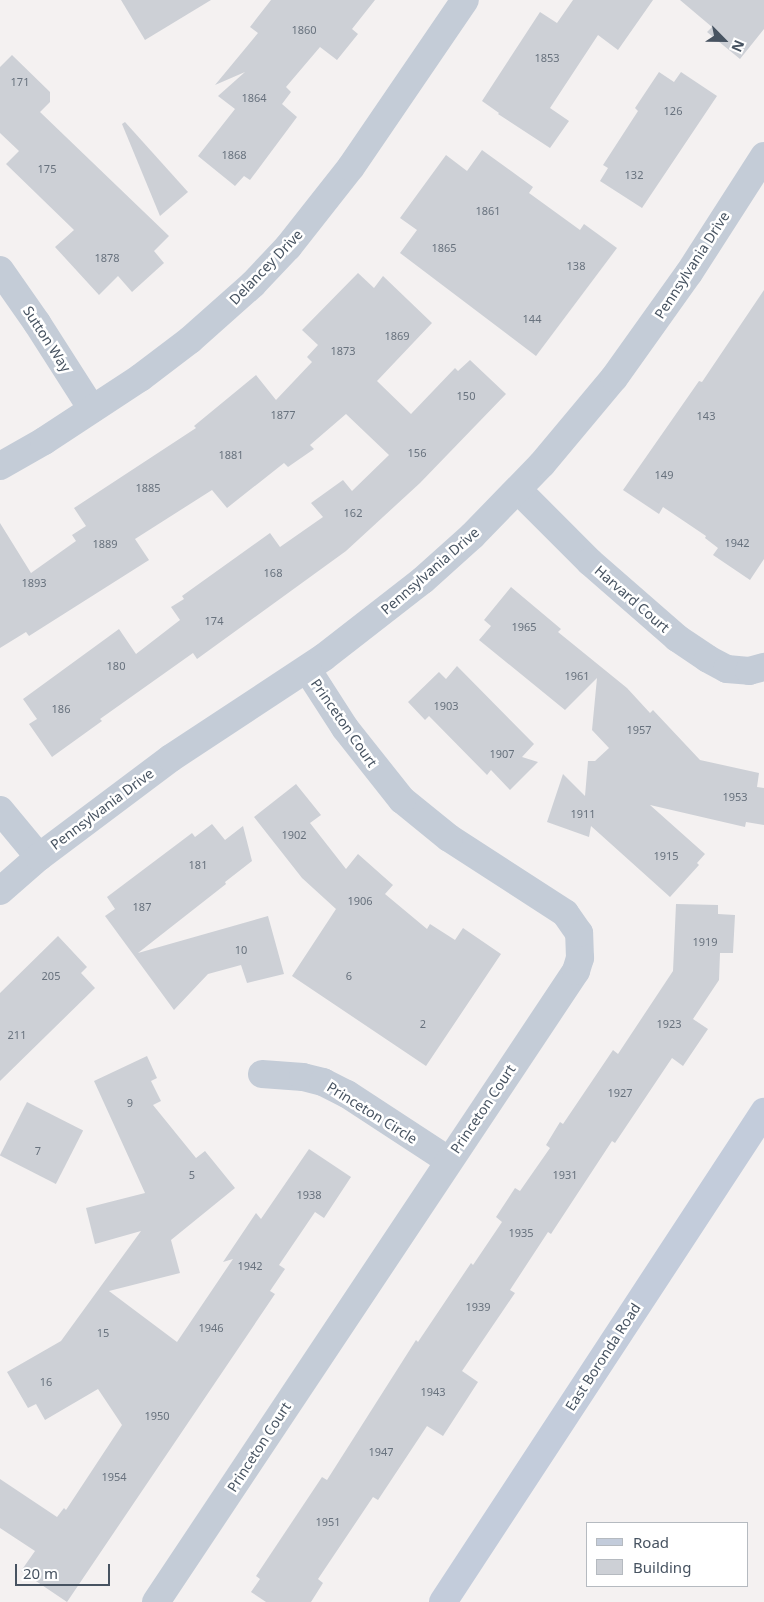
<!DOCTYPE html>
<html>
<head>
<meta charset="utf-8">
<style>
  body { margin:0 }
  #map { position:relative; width:764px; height:1602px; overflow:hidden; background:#f4f1f1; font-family:"Noto Sans",sans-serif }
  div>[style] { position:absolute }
  .building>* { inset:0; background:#cdd0d6; transform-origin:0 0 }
  .minor>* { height:28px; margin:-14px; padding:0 14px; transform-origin:14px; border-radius:14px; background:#c4ccd7 }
  .secondary>* { height:28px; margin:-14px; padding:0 14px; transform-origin:14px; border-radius:14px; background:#c3ccdb }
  span { translate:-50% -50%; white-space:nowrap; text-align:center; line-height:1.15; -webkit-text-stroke:5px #fff; paint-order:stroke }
  .number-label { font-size:11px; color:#68727e }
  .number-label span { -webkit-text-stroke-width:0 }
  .street-label { font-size:14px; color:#475361 }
  .legend { position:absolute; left:586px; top:1522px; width:162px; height:65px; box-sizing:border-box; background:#fff; border:1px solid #b5bac0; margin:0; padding:6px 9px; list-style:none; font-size:15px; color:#475361 }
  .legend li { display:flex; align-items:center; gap:10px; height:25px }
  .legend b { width:25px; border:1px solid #b5bac0 }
  .north { position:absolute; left:699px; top:15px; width:50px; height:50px; -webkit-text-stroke:4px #fff; paint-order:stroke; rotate:113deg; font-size:14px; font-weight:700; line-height:20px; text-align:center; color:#475361 }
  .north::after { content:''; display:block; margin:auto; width:18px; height:22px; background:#475361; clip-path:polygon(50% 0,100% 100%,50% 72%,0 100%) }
  .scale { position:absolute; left:15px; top:1564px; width:95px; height:22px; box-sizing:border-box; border:2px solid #475361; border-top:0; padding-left:6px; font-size:15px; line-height:18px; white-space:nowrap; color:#475361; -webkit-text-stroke:4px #fff; paint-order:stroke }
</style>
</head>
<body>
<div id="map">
  <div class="building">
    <i style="clip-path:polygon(121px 0,211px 0,145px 40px)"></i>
    <i style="clip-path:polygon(271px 0,375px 0,352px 29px,358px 34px,337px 60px,320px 47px,286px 87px,291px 92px,282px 104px,297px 117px,250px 180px,244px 176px,235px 186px,198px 156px,235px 109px,218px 96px,245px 72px,215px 85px,258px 33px,250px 27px)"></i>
    <i style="clip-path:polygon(573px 0,653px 0,618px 50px,598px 35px,550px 108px,569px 121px,550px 148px,498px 114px,499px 113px,482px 101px,540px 12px,557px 23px)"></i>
    <i style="clip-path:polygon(680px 0,764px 0,764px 29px,740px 59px,707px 32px,712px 27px)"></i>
    <i style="clip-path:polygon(12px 55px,50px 92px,50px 102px,40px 112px,169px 236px,154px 251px,164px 263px,132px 292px,118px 276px,99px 295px,55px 247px,74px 230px,6px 164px,19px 151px,0 133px,0 67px)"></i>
    <i style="clip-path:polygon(659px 72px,674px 82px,681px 72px,717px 96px,642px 208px,600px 181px,608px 168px,603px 165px,638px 111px,635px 108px)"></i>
    <i style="clip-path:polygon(125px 122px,188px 192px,160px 216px,122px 124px)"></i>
    <i style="clip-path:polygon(482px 150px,533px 187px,529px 193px,580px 230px,584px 224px,617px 248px,536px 356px,400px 253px,417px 230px,400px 218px,446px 155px,467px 171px)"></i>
    <i style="clip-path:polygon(358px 273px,374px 288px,383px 276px,432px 323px,377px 381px,411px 414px,455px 368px,458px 371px,470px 360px,506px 394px,420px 483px,346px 551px,197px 659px,193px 653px,100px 719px,102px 721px,52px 757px,29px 724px,37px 719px,23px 699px,119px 629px,136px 654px,180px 620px,171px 607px,184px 599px,182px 596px,270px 533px,280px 547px,323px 517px,311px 503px,343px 480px,352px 491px,389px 455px,346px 414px,310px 445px,314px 449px,288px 467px,284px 463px,227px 508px,212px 490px,135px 539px,149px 560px,29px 636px,26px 632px,0 648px,0 523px,31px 573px,76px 541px,72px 535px,86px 526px,74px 508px,196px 428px,194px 426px,256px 375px,276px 400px,312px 362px,307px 357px,318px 345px,302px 330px)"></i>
    <i style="clip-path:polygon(764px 290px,764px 559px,750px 580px,713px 555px,718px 548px,705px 538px,706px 536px,663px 507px,659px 514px,623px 490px,699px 381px,702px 382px)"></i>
    <i style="clip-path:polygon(511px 587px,561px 629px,558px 632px,627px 688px,650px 713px,653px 710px,700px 760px,759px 773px,757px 787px,764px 788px,764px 825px,746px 822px,745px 827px,650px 805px,705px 854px,697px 863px,699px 865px,670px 897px,591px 826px,589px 837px,547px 822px,563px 774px,585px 796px,588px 761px,595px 761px,609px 748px,592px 730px,597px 678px,565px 710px,479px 640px,491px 626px,484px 620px)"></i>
    <i style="clip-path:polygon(457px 666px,534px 744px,522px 757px,538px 762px,510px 790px,491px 770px,487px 775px,429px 716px,425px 720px,408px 702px,439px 672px,446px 679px)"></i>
    <i style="clip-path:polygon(296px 784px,321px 815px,310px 823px,346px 869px,358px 854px,393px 885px,385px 894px,427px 929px,430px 924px,455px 940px,463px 928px,501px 954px,426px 1066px,292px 976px,336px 909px,302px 878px,254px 817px)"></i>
    <i style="clip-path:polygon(212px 824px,225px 840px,243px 826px,252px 861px,225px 882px,226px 884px,138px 953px,268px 916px,284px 974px,247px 983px,241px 965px,208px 974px,174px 1010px,105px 916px,115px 909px,107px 897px,192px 833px,195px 837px)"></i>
    <i style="clip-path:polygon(676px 904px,718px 905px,718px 914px,735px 915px,733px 953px,720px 953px,719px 980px,693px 1019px,708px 1029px,683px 1066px,672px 1058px,615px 1143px,612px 1141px,551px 1234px,548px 1232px,510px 1290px,515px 1293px,462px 1371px,478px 1382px,443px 1436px,427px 1426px,378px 1500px,373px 1497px,318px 1579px,323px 1583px,311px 1602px,266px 1602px,251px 1592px,260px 1579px,256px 1576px,322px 1477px,327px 1480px,416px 1340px,418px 1342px,471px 1263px,473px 1265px,502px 1222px,496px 1217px,515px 1188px,520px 1191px,550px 1148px,546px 1145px,560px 1122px,563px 1124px,613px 1050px,618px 1054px,673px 971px)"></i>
    <i style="clip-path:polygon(58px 936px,87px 967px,81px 973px,95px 988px,0 1081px,0 993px)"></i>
    <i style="clip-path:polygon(147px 1056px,157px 1078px,151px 1081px,161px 1101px,153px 1105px,196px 1158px,205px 1151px,235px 1188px,171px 1240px,180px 1273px,109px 1291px,177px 1342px,233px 1259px,223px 1262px,256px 1213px,261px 1219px,309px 1149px,351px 1177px,324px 1218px,315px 1212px,279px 1265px,285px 1269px,270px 1291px,275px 1294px,67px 1602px,21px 1571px,35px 1551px,0 1528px,0 1479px,57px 1517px,64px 1508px,66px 1510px,122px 1425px,98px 1389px,45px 1420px,36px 1404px,28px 1408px,7px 1372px,61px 1341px,141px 1231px,95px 1244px,86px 1208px,145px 1193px,94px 1081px)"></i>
    <i style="left:27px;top:1102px;width:63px;height:60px;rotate:27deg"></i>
  </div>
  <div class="minor">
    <i style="left:0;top:270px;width:65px;rotate:55.1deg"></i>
    <i style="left:37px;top:323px;width:102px;rotate:57.4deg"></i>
    <i style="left:0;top:466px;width:51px;rotate:-29.6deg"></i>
    <i style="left:44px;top:441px;width:115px;rotate:-33.3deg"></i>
    <i style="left:140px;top:378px;width:63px;rotate:-37.2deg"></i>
    <i style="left:190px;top:340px;width:84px;rotate:-41.6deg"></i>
    <i style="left:253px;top:284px;width:51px;rotate:-46.6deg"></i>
    <i style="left:288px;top:247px;width:102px;rotate:-51.8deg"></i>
    <i style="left:351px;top:167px;width:202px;rotate:-55.7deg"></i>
    <i style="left:518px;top:490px;width:102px;rotate:45deg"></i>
    <i style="left:590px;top:562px;width:116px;rotate:41.1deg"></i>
    <i style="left:677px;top:638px;width:37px;rotate:34deg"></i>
    <i style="left:708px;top:659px;width:21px;rotate:28deg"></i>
    <i style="left:727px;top:669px;width:22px;rotate:5deg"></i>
    <i style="left:749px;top:671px;width:16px;rotate:-15deg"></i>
    <i style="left:0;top:810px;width:61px;rotate:50.3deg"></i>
    <i style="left:0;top:891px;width:52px;rotate:-41.1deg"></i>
    <i style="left:39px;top:857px;width:165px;rotate:-36.9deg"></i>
    <i style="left:171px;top:758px;width:183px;rotate:-33.4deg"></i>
    <i style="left:324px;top:657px;width:125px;rotate:-37.9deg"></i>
    <i style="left:423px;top:580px;width:66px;rotate:-41.9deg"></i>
    <i style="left:472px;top:536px;width:100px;rotate:-45.8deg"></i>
    <i style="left:542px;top:464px;width:112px;rotate:-50.1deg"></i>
    <i style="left:614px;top:378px;width:129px;rotate:-54.5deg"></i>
    <i style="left:689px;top:273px;width:139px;rotate:-57.3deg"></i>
    <i style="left:262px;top:1074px;width:41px;rotate:4.2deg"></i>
    <i style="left:303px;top:1077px;width:21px;rotate:14deg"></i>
    <i style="left:323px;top:1082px;width:27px;rotate:27deg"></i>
    <i style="left:347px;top:1094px;width:121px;rotate:33.2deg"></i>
    <i style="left:156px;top:1602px;width:758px;rotate:-56.35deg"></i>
    <i style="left:576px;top:971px;width:14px;rotate:-73deg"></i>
    <i style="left:580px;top:958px;width:25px;rotate:-92deg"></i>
    <i style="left:579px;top:933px;width:24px;rotate:-125deg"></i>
    <i style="left:565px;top:913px;width:138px;rotate:-147.1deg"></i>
    <i style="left:449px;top:838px;width:60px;rotate:-141deg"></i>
    <i style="left:402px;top:800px;width:92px;rotate:-128.4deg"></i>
    <i style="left:345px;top:728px;width:70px;rotate:-122.8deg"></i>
  </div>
  <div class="secondary">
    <i style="left:443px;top:1602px;width:586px;rotate:-56.77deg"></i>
  </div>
  <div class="number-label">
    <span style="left:304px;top:30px">1860</span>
    <span style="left:547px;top:58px">1853</span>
    <span style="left:20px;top:82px">171</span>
    <span style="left:254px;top:98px">1864</span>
    <span style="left:673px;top:111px">126</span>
    <span style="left:234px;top:155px">1868</span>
    <span style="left:47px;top:169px">175</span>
    <span style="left:634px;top:175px">132</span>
    <span style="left:488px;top:211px">1861</span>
    <span style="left:444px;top:248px">1865</span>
    <span style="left:107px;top:258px">1878</span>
    <span style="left:576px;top:266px">138</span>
    <span style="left:532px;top:319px">144</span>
    <span style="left:397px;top:336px">1869</span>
    <span style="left:343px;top:351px">1873</span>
    <span style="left:466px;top:396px">150</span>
    <span style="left:283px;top:415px">1877</span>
    <span style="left:706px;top:416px">143</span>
    <span style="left:417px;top:453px">156</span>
    <span style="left:231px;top:455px">1881</span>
    <span style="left:664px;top:475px">149</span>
    <span style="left:148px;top:488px">1885</span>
    <span style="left:353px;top:513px">162</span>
    <span style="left:737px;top:543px">1942</span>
    <span style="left:105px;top:544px">1889</span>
    <span style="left:273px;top:573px">168</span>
    <span style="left:34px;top:583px">1893</span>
    <span style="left:214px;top:621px">174</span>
    <span style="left:524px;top:627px">1965</span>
    <span style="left:116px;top:666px">180</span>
    <span style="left:577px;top:676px">1961</span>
    <span style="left:446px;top:706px">1903</span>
    <span style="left:61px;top:709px">186</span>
    <span style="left:639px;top:730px">1957</span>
    <span style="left:502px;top:754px">1907</span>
    <span style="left:735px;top:797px">1953</span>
    <span style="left:583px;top:814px">1911</span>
    <span style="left:294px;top:835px">1902</span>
    <span style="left:666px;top:856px">1915</span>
    <span style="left:198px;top:865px">181</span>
    <span style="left:360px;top:901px">1906</span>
    <span style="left:142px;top:907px">187</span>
    <span style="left:705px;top:942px">1919</span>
    <span style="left:241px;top:950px">10</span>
    <span style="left:51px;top:976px">205</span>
    <span style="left:349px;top:976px">6</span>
    <span style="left:423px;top:1024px">2</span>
    <span style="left:669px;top:1024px">1923</span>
    <span style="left:17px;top:1035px">211</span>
    <span style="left:620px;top:1093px">1927</span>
    <span style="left:130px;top:1103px">9</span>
    <span style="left:38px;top:1151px">7</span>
    <span style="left:192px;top:1175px">5</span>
    <span style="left:565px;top:1175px">1931</span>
    <span style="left:309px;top:1195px">1938</span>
    <span style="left:521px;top:1233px">1935</span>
    <span style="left:250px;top:1266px">1942</span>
    <span style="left:478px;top:1307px">1939</span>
    <span style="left:211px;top:1328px">1946</span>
    <span style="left:103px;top:1333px">15</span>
    <span style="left:46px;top:1382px">16</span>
    <span style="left:433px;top:1392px">1943</span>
    <span style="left:157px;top:1416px">1950</span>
    <span style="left:381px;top:1452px">1947</span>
    <span style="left:114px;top:1477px">1954</span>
    <span style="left:328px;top:1522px">1951</span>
  </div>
  <div class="street-label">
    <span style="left:692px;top:265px;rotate:-57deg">Pennsylvania Drive</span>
    <span style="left:266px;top:267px;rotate:-46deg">Delancey Drive</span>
    <span style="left:47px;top:339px;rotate:57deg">Sutton Way</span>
    <span style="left:430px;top:571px;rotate:-41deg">Pennsylvania Drive</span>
    <span style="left:632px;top:599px;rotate:41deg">Harvard Court</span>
    <span style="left:344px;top:723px;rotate:55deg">Princeton Court</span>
    <span style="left:102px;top:809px;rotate:-37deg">Pennsylvania Drive</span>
    <span style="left:483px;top:1109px;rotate:-56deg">Princeton Court</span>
    <span style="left:372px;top:1113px;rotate:32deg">Princeton Circle</span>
    <span style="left:603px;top:1357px;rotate:-57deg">East Boronda Road</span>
    <span style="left:259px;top:1447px;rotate:-57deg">Princeton Court</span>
  </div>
  <ul class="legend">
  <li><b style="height:6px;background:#c3ccdb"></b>Road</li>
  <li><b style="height:14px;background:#cdd0d6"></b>Building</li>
  </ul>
  <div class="north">N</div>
  <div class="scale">20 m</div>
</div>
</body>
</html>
